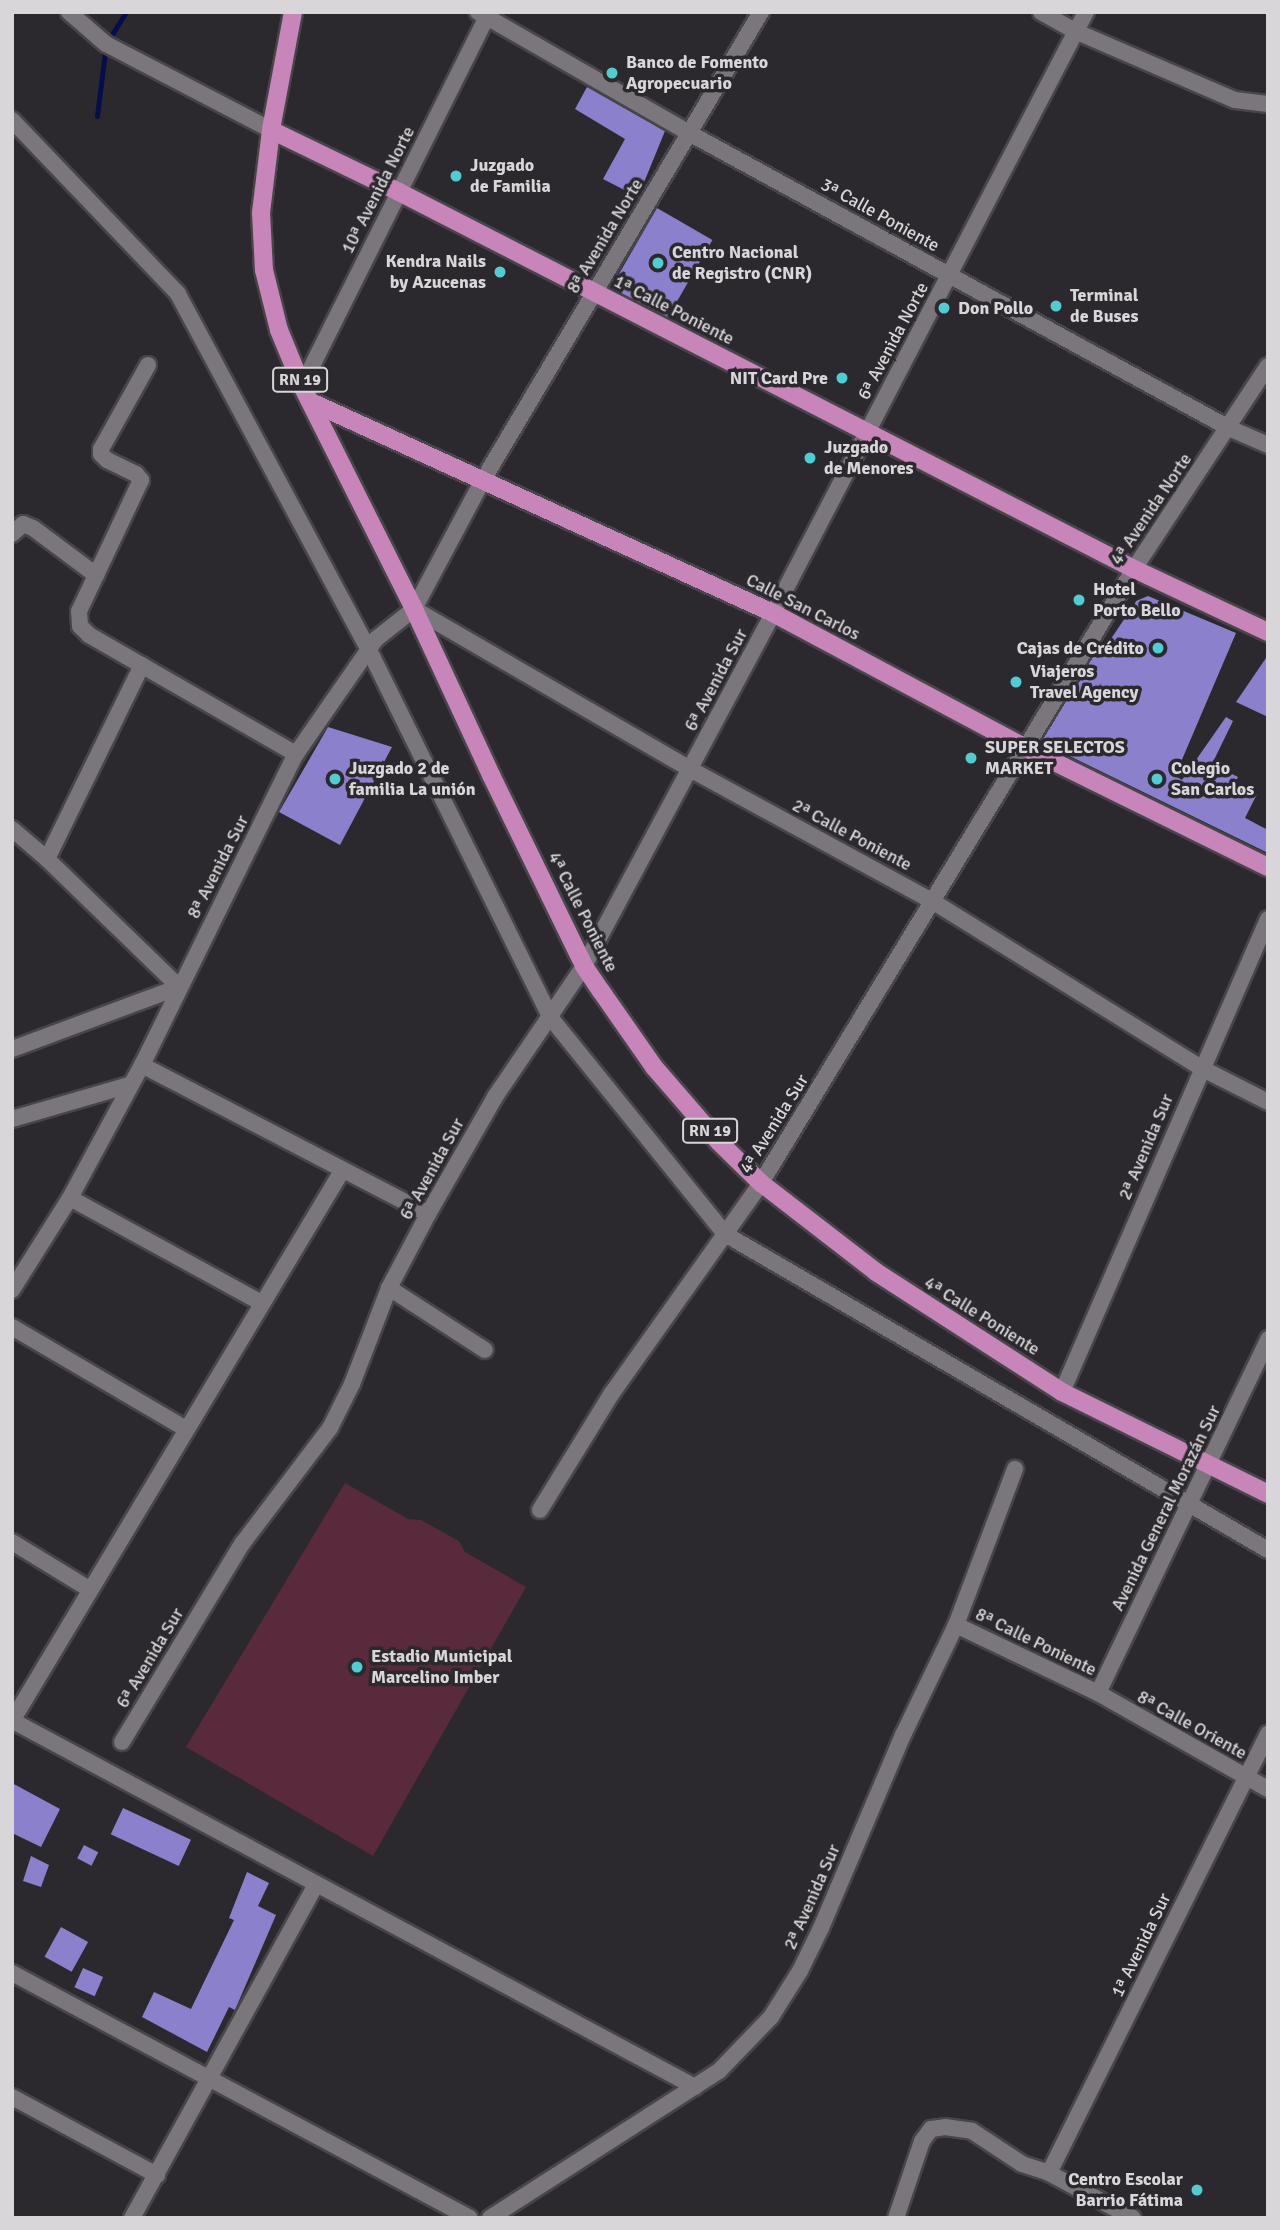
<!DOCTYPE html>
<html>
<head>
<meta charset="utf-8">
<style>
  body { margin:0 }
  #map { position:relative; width:1280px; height:2230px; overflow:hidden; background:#2c292e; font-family:Signika,sans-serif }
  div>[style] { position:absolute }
  .green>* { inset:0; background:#582a3b }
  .stream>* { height:5px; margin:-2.5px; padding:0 2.5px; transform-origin:2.5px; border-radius:2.5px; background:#050d4b }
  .building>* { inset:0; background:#8b80cc; transform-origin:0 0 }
  .roads { filter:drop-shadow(2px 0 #474549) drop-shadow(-2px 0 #474549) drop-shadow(0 2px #474549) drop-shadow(0 -2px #474549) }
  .minor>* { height:16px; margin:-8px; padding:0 8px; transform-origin:8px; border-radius:8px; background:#7a767c }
  .primary>* { height:18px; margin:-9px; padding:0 9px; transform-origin:9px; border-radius:9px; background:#c785ba }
  .dots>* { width:19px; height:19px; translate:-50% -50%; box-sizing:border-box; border:4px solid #2c292e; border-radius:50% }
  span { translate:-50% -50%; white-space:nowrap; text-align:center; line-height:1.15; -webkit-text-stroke:7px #2c292e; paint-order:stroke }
  .shield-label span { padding:2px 5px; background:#2c292e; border:2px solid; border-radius:5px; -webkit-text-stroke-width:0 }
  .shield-label { font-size:16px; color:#d8d6d9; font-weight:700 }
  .poi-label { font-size:18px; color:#d8d6d9; font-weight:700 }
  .left { translate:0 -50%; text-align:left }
  .right { translate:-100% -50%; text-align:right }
  .street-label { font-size:18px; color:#d8d6d9 }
  .frame { position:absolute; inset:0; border:14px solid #d8d6d9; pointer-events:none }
</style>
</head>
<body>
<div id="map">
  <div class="green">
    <i style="clip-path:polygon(345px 1483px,408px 1519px,421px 1520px,459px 1541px,465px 1552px,526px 1587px,373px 1856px,186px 1747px)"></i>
  </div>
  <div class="stream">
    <i style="left:97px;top:116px;width:73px;rotate:-82.9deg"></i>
    <i style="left:106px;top:44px;width:38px;rotate:-58deg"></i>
  </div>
  <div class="building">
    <i style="clip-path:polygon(587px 87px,665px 131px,638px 197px,603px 179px,625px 139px,575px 109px)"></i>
    <i style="left:657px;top:208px;width:64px;height:92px;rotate:30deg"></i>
    <i style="clip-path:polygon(1148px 596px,1236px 633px,1175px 776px,1182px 780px,1226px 717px,1233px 721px,1212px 764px,1238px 777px,1235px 783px,1257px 794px,1245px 818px,1268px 830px,1268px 853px,1041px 742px,1068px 698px,1070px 699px,1093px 656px,1098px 658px,1125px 618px,1128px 620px,1136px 601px)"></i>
    <i style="clip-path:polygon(1268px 655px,1268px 717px,1236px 702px)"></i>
    <i style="clip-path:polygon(328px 727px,392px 747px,340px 845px,279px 812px)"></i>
    <i style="clip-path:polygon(12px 1783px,60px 1809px,41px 1847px,12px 1833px)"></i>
    <i style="left:123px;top:1808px;width:75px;height:29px;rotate:25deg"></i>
    <i style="left:84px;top:1845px;width:16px;height:15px;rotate:27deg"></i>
    <i style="clip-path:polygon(31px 1856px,49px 1865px,41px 1887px,23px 1881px)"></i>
    <i style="clip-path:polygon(247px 1872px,269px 1883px,258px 1906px,276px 1915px,238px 2003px,235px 2010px,229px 2007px,207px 2052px,142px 2017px,154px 1992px,191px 2009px,234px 1920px,229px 1918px)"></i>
    <i style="left:61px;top:1927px;width:31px;height:34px;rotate:29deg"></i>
    <i style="left:83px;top:1968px;width:22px;height:21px;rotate:24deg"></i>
  </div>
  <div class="roads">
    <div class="minor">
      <i style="left:69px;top:12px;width:49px;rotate:40.9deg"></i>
      <i style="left:106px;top:44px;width:186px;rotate:27.5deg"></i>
      <i style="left:478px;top:12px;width:243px;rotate:29.8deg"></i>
      <i style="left:689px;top:133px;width:615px;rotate:28.65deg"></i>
      <i style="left:1229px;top:428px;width:43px;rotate:23.6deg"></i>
      <i style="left:1041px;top:12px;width:41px;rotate:29.1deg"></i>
      <i style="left:1077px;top:32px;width:172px;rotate:23.3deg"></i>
      <i style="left:1235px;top:100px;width:33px;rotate:7deg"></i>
      <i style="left:12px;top:120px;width:240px;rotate:46.3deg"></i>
      <i style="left:178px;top:294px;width:404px;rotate:61.8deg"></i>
      <i style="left:369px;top:650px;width:409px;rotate:63.7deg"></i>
      <i style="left:550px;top:1017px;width:279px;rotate:51.1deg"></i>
      <i style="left:725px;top:1234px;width:628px;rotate:30.2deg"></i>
      <i style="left:148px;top:365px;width:96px;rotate:119.2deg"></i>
      <i style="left:101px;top:449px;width:5px;rotate:90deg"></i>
      <i style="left:101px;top:454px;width:8px;rotate:45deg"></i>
      <i style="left:107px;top:460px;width:32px;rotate:26deg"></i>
      <i style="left:136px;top:474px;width:8px;rotate:50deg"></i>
      <i style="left:141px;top:480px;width:145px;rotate:115.3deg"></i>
      <i style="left:79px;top:611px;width:15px;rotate:86deg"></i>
      <i style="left:80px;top:626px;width:13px;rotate:45deg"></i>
      <i style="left:89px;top:635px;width:239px;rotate:29.9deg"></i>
      <i style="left:302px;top:386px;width:418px;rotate:-63.4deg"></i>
      <i style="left:12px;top:534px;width:15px;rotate:-42deg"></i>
      <i style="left:23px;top:524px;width:11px;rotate:22deg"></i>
      <i style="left:33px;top:528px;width:79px;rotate:36.7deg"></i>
      <i style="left:414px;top:609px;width:319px;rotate:30.1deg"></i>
      <i style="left:690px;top:769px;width:276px;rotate:28.6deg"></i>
      <i style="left:932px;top:901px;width:317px;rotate:31.8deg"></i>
      <i style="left:1201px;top:1068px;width:75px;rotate:26.9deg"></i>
      <i style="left:12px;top:829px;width:46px;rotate:40.6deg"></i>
      <i style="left:47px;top:859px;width:184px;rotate:44.1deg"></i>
      <i style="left:179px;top:987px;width:178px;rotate:159.6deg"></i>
      <i style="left:47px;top:859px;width:216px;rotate:-63.9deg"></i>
      <i style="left:142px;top:1065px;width:322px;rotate:27.5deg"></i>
      <i style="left:12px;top:1119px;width:122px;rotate:-16.2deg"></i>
      <i style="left:70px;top:1198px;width:219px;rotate:28.7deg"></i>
      <i style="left:389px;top:1288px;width:114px;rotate:32.9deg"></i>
      <i style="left:12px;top:1290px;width:109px;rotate:-57.8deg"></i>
      <i style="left:70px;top:1198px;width:151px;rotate:-61.6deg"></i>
      <i style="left:142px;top:1065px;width:347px;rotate:-63.7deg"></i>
      <i style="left:296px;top:754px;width:140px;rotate:-55.2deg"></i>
      <i style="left:376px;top:639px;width:48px;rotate:-38.3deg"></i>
      <i style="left:414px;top:609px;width:146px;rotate:-61.9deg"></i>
      <i style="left:483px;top:480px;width:544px;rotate:-59.29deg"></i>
      <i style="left:12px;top:1327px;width:202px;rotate:30.4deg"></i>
      <i style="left:1062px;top:1392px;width:516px;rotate:-66.47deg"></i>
      <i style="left:540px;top:1510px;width:137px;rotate:-58.4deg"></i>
      <i style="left:612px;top:1393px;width:257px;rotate:-54.6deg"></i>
      <i style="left:761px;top:1183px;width:718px;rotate:-58.72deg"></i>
      <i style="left:1134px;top:569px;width:243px;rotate:-56.6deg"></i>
      <i style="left:12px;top:1542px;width:90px;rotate:31.4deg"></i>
      <i style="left:956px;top:1625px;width:157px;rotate:25.6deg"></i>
      <i style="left:1098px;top:1693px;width:195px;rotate:29.5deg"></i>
      <i style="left:1098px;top:1693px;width:393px;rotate:-64.3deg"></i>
      <i style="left:12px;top:1721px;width:641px;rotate:-59.04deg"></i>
      <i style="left:13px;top:1721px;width:774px;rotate:28.22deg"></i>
      <i style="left:122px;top:1742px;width:232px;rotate:-58.8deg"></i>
      <i style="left:242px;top:1544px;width:146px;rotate:-52.8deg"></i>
      <i style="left:330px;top:1428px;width:49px;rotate:-63.4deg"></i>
      <i style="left:352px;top:1384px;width:103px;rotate:-68.9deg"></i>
      <i style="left:389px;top:1288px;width:84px;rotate:-62.2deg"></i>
      <i style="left:428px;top:1214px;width:135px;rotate:-60.2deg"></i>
      <i style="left:495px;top:1097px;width:158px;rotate:-55.8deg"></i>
      <i style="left:584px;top:966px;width:400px;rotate:-61.8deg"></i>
      <i style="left:773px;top:613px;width:678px;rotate:-62.49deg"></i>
      <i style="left:12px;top:1973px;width:519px;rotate:28.14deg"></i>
      <i style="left:12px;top:2097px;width:165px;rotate:28.3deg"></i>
      <i style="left:1049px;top:2173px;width:491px;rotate:-63.5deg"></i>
      <i style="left:132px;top:2218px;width:381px;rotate:-61.1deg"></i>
      <i style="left:490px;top:2218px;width:272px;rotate:-32.7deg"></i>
      <i style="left:719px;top:2071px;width:75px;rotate:-46.1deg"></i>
      <i style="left:771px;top:2017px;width:54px;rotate:-57.8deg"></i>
      <i style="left:800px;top:1971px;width:48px;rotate:-64deg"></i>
      <i style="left:821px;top:1928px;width:210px;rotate:-67deg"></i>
      <i style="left:903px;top:1735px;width:122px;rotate:-64.3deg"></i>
      <i style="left:956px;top:1625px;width:167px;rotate:-69.3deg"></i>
      <i style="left:896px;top:2218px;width:81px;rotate:-71.3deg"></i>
      <i style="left:922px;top:2141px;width:15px;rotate:-53deg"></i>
      <i style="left:931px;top:2129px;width:14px;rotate:-8deg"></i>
      <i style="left:945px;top:2127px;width:27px;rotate:8deg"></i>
      <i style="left:972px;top:2131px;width:60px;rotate:33.4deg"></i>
      <i style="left:1022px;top:2164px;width:28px;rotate:18deg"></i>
      <i style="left:1049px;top:2173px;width:95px;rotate:28.2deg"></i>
    </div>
    <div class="primary">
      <i style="left:293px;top:12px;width:120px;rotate:100.6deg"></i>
      <i style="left:271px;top:130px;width:84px;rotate:96.9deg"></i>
      <i style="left:261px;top:213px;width:57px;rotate:87deg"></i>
      <i style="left:264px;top:270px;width:62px;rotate:76deg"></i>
      <i style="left:279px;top:330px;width:61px;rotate:67.7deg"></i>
      <i style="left:302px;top:386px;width:250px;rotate:63.3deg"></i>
      <i style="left:414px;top:609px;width:183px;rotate:65.1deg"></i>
      <i style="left:491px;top:775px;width:212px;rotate:64deg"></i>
      <i style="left:584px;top:966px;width:30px;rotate:56deg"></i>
      <i style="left:601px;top:991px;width:93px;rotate:55.1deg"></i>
      <i style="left:654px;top:1067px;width:99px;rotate:49.1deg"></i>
      <i style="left:719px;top:1142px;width:59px;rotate:44.3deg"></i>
      <i style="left:761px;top:1183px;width:145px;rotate:37.7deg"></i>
      <i style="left:876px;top:1272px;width:221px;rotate:32.8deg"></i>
      <i style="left:1062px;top:1392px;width:230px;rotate:26.3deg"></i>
      <i style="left:271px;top:130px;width:142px;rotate:25.8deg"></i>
      <i style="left:399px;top:192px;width:826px;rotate:27.15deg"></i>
      <i style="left:1134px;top:569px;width:148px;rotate:25.2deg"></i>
      <i style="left:311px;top:402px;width:508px;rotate:24.55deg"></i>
      <i style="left:773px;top:613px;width:285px;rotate:28.1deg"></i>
      <i style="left:1024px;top:747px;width:272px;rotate:26.2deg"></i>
    </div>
  </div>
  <div class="dots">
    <i style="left:612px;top:73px;background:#51ccd1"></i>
    <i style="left:456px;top:176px;background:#51ccd1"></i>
    <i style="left:658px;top:263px;background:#51ccd1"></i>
    <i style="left:500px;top:272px;background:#51ccd1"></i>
    <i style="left:1056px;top:306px;background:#51ccd1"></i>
    <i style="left:944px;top:308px;background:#51ccd1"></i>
    <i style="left:842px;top:378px;background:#51ccd1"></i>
    <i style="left:810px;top:458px;background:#51ccd1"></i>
    <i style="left:1079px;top:600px;background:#51ccd1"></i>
    <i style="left:1158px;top:648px;background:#51ccd1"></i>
    <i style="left:1016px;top:682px;background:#51ccd1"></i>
    <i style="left:971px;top:758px;background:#51ccd1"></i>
    <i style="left:335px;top:779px;background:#51ccd1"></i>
    <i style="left:1157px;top:779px;background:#51ccd1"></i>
    <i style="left:357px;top:1667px;background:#51ccd1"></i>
    <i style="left:1197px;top:2190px;background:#51ccd1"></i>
  </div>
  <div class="shield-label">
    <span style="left:300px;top:380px">RN 19</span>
    <span style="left:710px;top:1131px">RN 19</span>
  </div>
  <div class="poi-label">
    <span class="left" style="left:626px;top:73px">Banco de Fomento<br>Agropecuario</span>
    <span class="left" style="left:470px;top:176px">Juzgado<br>de Familia</span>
    <span class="left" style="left:672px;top:263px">Centro Nacional<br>de Registro (CNR)</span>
    <span class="right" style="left:486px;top:272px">Kendra Nails<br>by Azucenas</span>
    <span class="left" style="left:1070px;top:306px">Terminal<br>de Buses</span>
    <span class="left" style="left:958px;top:308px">Don Pollo</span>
    <span class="right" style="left:828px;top:378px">NIT Card Pre</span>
    <span class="left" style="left:824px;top:458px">Juzgado<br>de Menores</span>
    <span class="left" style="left:1093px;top:600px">Hotel<br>Porto Bello</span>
    <span class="right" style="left:1144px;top:648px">Cajas de Crédito</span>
    <span class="left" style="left:1030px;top:682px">Viajeros<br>Travel Agency</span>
    <span class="left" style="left:985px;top:758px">SUPER SELECTOS<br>MARKET</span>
    <span class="left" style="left:349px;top:779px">Juzgado 2 de<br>familia La unión</span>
    <span class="left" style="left:1171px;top:779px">Colegio<br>San Carlos</span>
    <span class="left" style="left:371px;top:1667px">Estadio Municipal<br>Marcelino Imber</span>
    <span class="right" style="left:1183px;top:2190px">Centro Escolar<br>Barrio Fátima</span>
  </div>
  <div class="street-label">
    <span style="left:378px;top:190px;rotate:-63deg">10ª Avenida Norte</span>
    <span style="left:880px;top:215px;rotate:29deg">3ª Calle Poniente</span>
    <span style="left:605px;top:236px;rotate:-59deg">8ª Avenida Norte</span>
    <span style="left:674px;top:310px;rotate:27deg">1ª Calle Poniente</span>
    <span style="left:893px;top:341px;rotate:-62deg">6ª Avenida Norte</span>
    <span style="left:1151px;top:509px;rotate:-56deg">4ª Avenida Norte</span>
    <span style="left:803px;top:607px;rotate:27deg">Calle San Carlos</span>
    <span style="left:716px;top:680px;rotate:-62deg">6ª Avenida Sur</span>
    <span style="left:852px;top:835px;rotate:28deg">2ª Calle Poniente</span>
    <span style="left:218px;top:867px;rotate:-63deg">8ª Avenida Sur</span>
    <span style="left:583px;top:912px;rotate:63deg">4ª Calle Poniente</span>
    <span style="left:774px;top:1124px;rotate:-58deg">4ª Avenida Sur</span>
    <span style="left:1146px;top:1147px;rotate:-67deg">2ª Avenida Sur</span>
    <span style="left:432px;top:1169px;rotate:-61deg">6ª Avenida Sur</span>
    <span style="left:982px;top:1316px;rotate:32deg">4ª Calle Poniente</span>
    <span style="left:1166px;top:1508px;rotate:-64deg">Avenida General Morazán Sur</span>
    <span style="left:1036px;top:1642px;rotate:26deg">8ª Calle Poniente</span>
    <span style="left:150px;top:1658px;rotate:-59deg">6ª Avenida Sur</span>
    <span style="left:1192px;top:1725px;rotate:29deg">8ª Calle Oriente</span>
    <span style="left:812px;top:1897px;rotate:-66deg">2ª Avenida Sur</span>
    <span style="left:1141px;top:1945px;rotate:-64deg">1ª Avenida Sur</span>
  </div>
  <div class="frame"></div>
</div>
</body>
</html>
